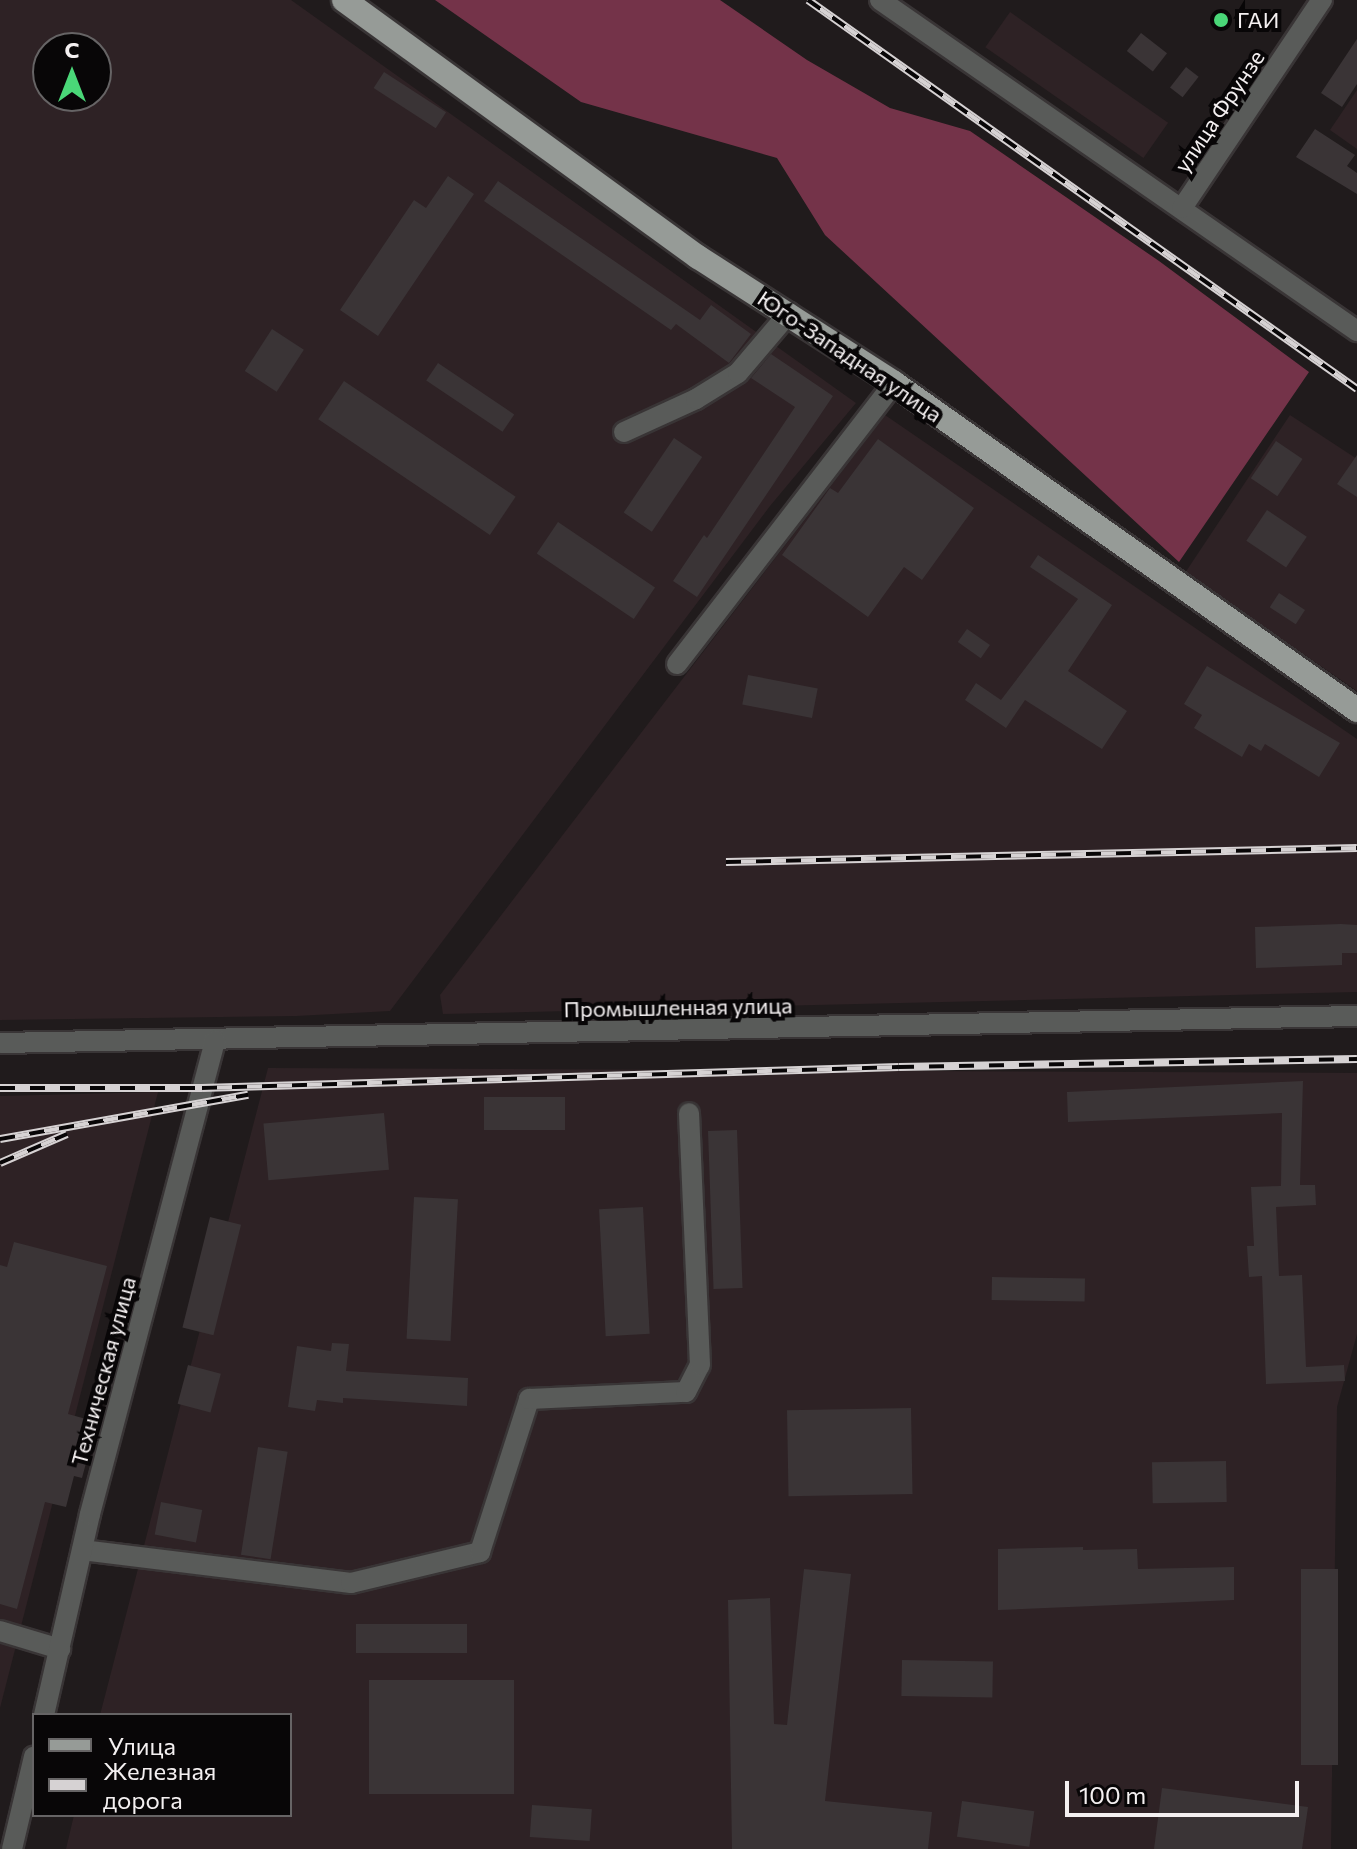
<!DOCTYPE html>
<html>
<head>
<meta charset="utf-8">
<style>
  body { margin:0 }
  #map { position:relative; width:1357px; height:1849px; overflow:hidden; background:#201b1c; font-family:Commissioner,sans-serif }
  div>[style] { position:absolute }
  .built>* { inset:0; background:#2e2225; transform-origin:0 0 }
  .forest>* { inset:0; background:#743349 }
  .building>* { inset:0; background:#3a3436; transform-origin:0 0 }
  .roads { filter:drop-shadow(2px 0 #393536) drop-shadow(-2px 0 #393536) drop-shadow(0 2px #393536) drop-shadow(0 -2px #393536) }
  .minor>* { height:20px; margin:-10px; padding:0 10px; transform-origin:10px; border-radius:10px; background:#595b59 }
  .major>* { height:24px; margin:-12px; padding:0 12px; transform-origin:12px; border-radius:12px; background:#969b97 }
  .rail>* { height:8px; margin-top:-4px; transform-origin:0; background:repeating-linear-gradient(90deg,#080607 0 15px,#d6d2d3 0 30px); box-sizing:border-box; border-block:2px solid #d6d2d3 }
  .dots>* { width:22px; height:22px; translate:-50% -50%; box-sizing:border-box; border:4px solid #080607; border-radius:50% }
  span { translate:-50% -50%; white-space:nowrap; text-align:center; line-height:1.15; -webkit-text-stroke:8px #080607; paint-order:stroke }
  .poi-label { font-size:22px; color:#f4f0f1 }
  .left { translate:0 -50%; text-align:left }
  .street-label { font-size:22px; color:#f4f0f1 }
  .legend { position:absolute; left:32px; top:1713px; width:260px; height:104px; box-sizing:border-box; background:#080607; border:2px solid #666465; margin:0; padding:10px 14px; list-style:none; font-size:24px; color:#f4f0f1 }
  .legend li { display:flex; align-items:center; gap:16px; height:40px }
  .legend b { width:40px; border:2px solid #666465 }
  .north { position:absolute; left:32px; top:32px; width:80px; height:80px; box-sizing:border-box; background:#080607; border:2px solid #666465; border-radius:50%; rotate:0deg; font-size:22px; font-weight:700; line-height:32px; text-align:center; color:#f4f0f1 }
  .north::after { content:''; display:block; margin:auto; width:28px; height:36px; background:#4ad778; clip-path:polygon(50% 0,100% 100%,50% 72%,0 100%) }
  .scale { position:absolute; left:1065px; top:1781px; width:234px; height:36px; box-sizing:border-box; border:4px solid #f4f0f1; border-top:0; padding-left:10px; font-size:24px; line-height:28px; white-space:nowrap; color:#f4f0f1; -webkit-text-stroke:6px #080607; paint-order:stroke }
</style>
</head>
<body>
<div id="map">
  <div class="built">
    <i style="clip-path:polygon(evenodd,0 0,291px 0,856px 403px,770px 506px,390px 1011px,296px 1016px,0 1020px,0 0,48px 48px,96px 48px,96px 96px,48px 96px,48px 48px)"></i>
    <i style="left:1010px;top:12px;width:193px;height:43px;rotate:35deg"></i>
    <i style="clip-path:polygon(1357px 90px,1357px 149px,1330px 130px)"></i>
    <i style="clip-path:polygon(885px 415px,1357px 739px,1357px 992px,443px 1014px,440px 995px)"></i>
    <i style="clip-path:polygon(1290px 415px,1357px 459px,1357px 691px,1185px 573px)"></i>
    <i style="clip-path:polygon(268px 1068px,1357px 1073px,1357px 1334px,1337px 1407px,1331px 1849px,66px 1849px,74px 1815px,290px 1815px,290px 1715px,100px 1715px)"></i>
    <i style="clip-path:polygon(158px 1092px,0 1708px,0 1096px)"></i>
  </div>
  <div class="forest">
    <i style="clip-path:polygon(435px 0,720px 0,807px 60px,890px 108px,970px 131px,1159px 261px,1309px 372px,1179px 562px,825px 235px,777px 158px,581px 102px)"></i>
  </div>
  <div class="building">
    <i style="left:1141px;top:33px;width:33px;height:23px;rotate:38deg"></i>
    <i style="clip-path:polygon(1357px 39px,1357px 84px,1342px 107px,1321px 93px)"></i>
    <i style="left:1186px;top:67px;width:16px;height:26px;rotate:38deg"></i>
    <i style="left:384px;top:72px;width:74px;height:19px;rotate:33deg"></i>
    <i style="clip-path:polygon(1315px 129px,1355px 155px,1347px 166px,1357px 173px,1357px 194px,1296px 157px)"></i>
    <i style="clip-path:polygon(448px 176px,474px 194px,378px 336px,340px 310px,414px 200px,426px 208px)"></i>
    <i style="clip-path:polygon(498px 181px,700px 320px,711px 305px,751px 334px,729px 363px,676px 324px,671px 330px,484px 201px)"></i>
    <i style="left:272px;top:329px;width:38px;height:50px;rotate:33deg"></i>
    <i style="clip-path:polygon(771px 354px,833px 396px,697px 597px,673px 581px,704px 535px,707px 538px,795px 407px,751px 378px)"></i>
    <i style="left:438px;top:363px;width:92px;height:21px;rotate:34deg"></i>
    <i style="left:344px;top:381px;width:207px;height:46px;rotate:34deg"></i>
    <i style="left:674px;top:438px;width:34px;height:90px;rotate:34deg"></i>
    <i style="clip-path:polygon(878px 439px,974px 508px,922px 580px,904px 567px,868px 617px,782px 555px,830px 488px,838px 493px)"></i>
    <i style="left:1276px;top:441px;width:32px;height:45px;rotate:34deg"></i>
    <i style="clip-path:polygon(1357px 455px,1357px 497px,1337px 484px)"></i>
    <i style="left:1267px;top:510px;width:48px;height:37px;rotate:34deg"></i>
    <i style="left:558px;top:522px;width:117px;height:38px;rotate:34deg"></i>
    <i style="clip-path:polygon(1038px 555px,1112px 605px,1068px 671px,1127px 711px,1102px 749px,1025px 700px,1006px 728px,965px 700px,976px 683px,1001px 700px,1078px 599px,1030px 567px)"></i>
    <i style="left:1279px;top:593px;width:31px;height:17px;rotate:33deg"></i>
    <i style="left:967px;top:629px;width:28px;height:16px;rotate:35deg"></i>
    <i style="clip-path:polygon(1207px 666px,1340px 743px,1319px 777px,1265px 744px,1261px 751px,1249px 744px,1242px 757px,1194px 728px,1202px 715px,1184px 704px)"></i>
    <i style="left:748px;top:675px;width:71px;height:30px;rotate:11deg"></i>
    <i style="clip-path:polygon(1341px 924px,1357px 925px,1357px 953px,1342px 953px,1342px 965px,1256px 968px,1255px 927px)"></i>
    <i style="clip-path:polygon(1303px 1081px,1300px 1185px,1315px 1185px,1316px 1205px,1276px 1207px,1279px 1276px,1302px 1275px,1306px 1367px,1344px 1365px,1345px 1381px,1266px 1384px,1262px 1276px,1249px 1277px,1247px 1246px,1254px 1246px,1251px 1187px,1281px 1186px,1282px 1113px,1068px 1122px,1067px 1092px)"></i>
    <i style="left:484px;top:1097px;width:81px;height:33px"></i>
    <i style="left:384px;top:1113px;width:57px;height:121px;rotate:85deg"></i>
    <i style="left:737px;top:1130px;width:158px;height:29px;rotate:88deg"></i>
    <i style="left:414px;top:1197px;width:44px;height:142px;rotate:3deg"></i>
    <i style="left:643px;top:1207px;width:127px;height:44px;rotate:87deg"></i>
    <i style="left:210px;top:1217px;width:32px;height:114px;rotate:14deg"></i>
    <i style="clip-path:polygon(14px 1242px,107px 1266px,68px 1414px,97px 1422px,82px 1478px,74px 1476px,66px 1507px,45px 1502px,17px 1609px,0 1604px,0 1265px,7px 1267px)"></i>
    <i style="left:992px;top:1277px;width:93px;height:23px;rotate:1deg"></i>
    <i style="clip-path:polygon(332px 1343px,349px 1344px,346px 1371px,468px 1378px,467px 1406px,343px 1398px,343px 1403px,317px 1400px,315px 1411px,288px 1407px,297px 1346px,331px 1351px)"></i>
    <i style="left:188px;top:1365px;width:34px;height:40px;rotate:15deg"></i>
    <i style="left:911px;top:1408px;width:86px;height:124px;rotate:89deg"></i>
    <i style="left:258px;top:1447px;width:30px;height:109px;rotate:9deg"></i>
    <i style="left:1226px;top:1461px;width:41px;height:74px;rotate:89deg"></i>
    <i style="left:161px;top:1502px;width:42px;height:33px;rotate:11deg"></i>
    <i style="clip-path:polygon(1083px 1547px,1083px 1550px,1137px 1549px,1138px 1569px,1234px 1567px,1234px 1600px,998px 1610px,998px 1549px)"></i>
    <i style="clip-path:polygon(804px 1569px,851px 1574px,825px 1801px,932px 1812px,928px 1849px,732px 1849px,728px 1600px,770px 1598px,774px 1724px,787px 1725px)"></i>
    <i style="left:1301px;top:1569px;width:37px;height:196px"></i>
    <i style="left:356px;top:1624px;width:111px;height:29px"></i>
    <i style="left:902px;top:1660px;width:91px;height:36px;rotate:1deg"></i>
    <i style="left:369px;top:1680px;width:145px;height:114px"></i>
    <i style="clip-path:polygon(1162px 1788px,1308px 1807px,1302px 1849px,1154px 1849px)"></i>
    <i style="left:962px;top:1801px;width:73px;height:36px;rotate:8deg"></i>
    <i style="left:532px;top:1805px;width:60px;height:32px;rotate:4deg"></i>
  </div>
  <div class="roads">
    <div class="minor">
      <i style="left:880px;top:0;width:581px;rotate:34.76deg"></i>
      <i style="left:1182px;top:208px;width:251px;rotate:-56.1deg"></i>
      <i style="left:624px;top:432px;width:79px;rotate:-24.6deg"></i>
      <i style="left:696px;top:399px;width:49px;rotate:-31.8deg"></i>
      <i style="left:738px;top:373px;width:79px;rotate:-49.6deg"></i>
      <i style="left:677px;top:664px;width:355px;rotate:-52.3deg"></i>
      <i style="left:0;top:1043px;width:1357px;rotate:-1.14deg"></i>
      <i style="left:82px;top:1550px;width:271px;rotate:7deg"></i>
      <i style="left:351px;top:1583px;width:133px;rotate:-13.5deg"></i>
      <i style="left:480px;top:1552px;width:161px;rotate:-72.2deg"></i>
      <i style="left:529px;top:1399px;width:157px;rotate:-2.6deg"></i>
      <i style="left:686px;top:1392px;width:30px;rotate:-63deg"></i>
      <i style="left:700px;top:1365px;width:252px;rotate:-92.5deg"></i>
      <i style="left:0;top:1631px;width:63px;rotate:16.7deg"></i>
      <i style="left:44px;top:1715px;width:206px;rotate:-77.1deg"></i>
      <i style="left:90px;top:1514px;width:490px;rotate:-75.2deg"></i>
      <i style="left:12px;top:1849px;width:95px;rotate:-76.6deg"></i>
    </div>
    <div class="major">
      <i style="left:344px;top:0;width:437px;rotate:36deg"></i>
      <i style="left:698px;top:257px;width:233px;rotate:32.7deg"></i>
      <i style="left:894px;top:383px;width:567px;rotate:35.23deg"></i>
    </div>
  </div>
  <div class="rail">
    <i style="left:808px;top:0;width:673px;rotate:35.32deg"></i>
    <i style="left:726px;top:862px;width:631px;rotate:-1.27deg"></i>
    <i style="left:0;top:1088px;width:202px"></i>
    <i style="left:202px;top:1088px;width:697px;rotate:-1.73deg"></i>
    <i style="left:899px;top:1067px;width:458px;rotate:-1deg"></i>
    <i style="left:0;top:1139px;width:252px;rotate:-10.1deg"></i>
    <i style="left:0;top:1163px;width:73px;rotate:-23.4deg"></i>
  </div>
  <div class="dots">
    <i style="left:1221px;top:20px;background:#4ad778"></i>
  </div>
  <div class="poi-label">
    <span class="left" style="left:1237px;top:20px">ГАИ</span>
  </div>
  <div class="street-label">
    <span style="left:1219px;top:111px;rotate:-56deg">улица Фрунзе</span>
    <span style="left:850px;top:356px;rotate:34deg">Юго-Западная улица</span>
    <span style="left:678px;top:1007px;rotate:-1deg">Промышленная улица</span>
    <span style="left:103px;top:1371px;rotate:-75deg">Техническая улица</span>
  </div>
  <ul class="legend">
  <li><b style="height:10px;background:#969b97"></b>Улица</li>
  <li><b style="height:10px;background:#d6d2d3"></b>Железная дорога</li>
  </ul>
  <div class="north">С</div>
  <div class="scale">100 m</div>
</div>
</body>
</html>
